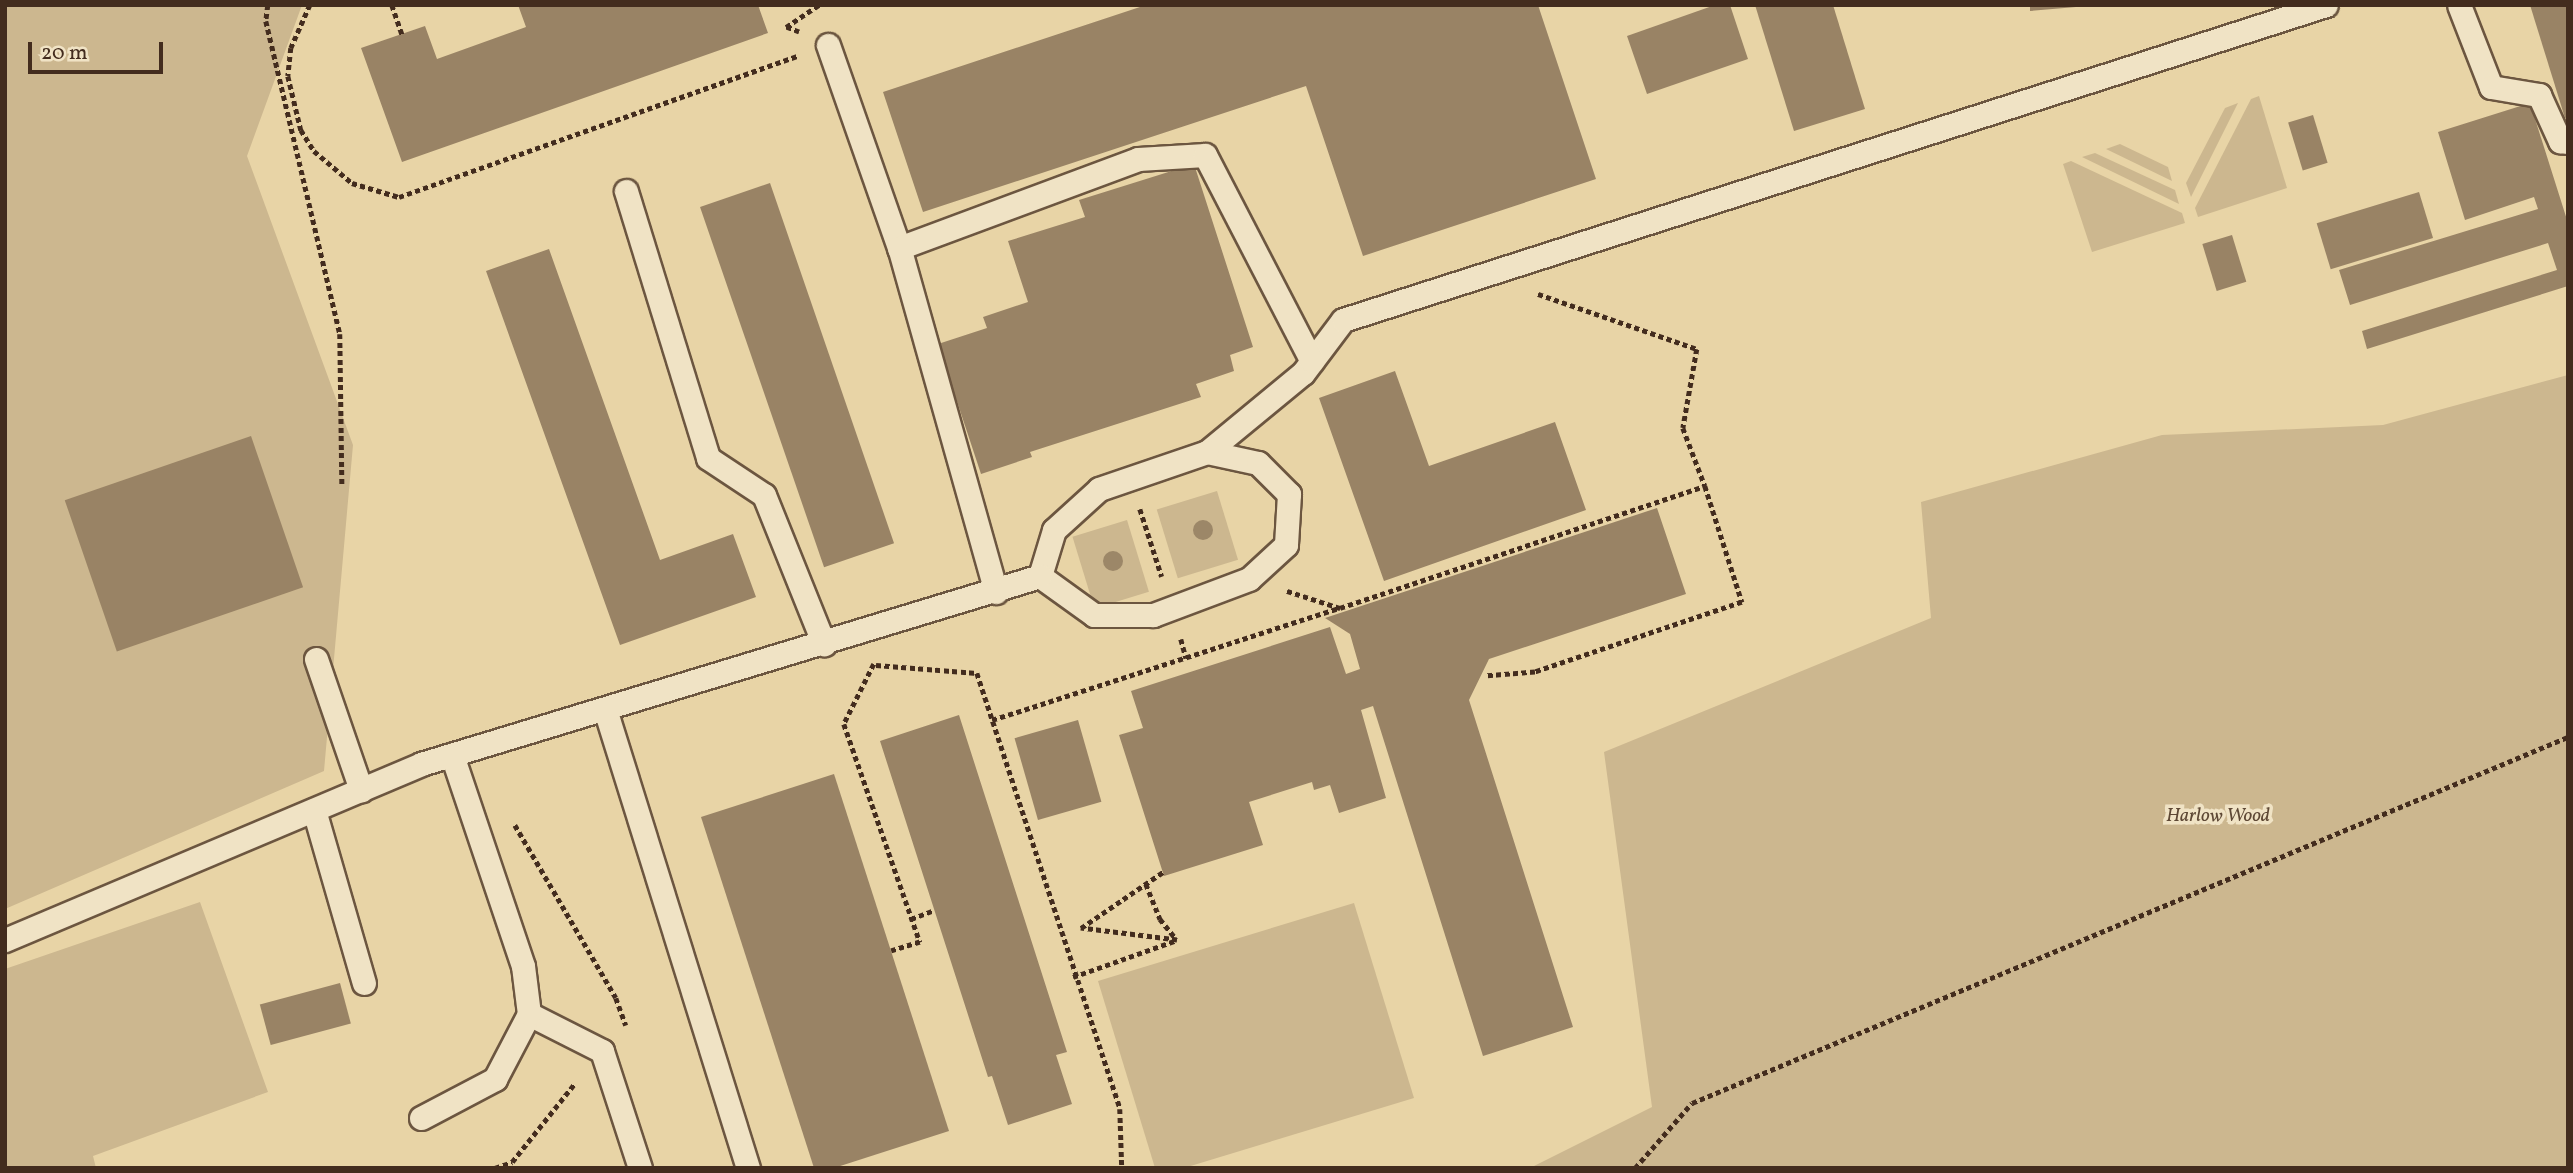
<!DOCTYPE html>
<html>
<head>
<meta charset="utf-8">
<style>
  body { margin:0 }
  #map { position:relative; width:2573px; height:1173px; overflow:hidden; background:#e8d4a6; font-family:Vollkorn,serif }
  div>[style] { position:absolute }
  .green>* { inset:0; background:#ccb78f; transform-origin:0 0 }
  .building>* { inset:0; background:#998365; transform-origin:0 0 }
  .path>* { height:4.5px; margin-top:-2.25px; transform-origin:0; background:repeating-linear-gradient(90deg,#432c1e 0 5px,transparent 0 8.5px) }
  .roads { filter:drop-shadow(2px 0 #6c5640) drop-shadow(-2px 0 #6c5640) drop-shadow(0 2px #6c5640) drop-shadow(0 -2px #6c5640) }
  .service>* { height:23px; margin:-11.5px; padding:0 11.5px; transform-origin:11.5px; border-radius:11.5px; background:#f0e3c5 }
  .trees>* { width:20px; height:20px; margin:-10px; border-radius:50%; background:#9c8768 }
  span { translate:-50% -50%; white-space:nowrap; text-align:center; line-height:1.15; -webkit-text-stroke:7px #f0e3c5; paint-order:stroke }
  .park-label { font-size:19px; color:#5e4835; font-style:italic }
  .frame { position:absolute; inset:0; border:7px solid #432c1e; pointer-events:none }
  .scale { position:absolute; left:28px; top:42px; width:135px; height:32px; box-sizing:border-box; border:4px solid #432c1e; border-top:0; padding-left:9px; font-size:21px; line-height:24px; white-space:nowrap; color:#432c1e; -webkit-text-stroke:5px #f0e3c5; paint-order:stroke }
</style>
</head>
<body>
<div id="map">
  <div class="green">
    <i style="clip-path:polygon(5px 5px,302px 5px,247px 156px,353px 445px,324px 771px,5px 909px)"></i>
    <i style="clip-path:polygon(2259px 96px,2287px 188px,2198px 217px,2195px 208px,2251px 99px)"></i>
    <i style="clip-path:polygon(2238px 103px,2191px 197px,2186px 183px,2225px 108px)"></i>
    <i style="clip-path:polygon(2120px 144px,2168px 167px,2172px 181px,2106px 149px)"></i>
    <i style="clip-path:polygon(2095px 153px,2175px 190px,2179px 204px,2082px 157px)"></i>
    <i style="clip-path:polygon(2071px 161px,2182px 213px,2185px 223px,2092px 252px,2063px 164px)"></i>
    <i style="clip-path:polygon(2568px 375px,2568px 1168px,1530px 1168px,1652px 1107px,1604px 752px,1931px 618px,1921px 502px,2162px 435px,2383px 425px)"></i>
    <i style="left:1217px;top:491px;width:72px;height:63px;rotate:73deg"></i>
    <i style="left:1127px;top:520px;width:75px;height:57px;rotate:73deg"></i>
    <i style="clip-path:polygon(200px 902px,268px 1092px,93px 1156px,96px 1168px,5px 1168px,5px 969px)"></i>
    <i style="clip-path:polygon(1354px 903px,1414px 1098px,1184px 1168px,1155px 1168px,1098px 981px)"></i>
  </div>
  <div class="building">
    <i style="clip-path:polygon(518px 5px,758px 5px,768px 33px,402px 162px,361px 48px,425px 26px,437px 59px,526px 27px)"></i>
    <i style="clip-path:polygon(1146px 5px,1538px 5px,1596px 179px,1363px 256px,1306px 86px,923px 212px,883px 92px)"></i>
    <i style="clip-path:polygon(1715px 5px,1730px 5px,1748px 59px,1647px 94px,1627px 36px)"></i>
    <i style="clip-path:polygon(1755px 5px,1833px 5px,1865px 109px,1794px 131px)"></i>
    <i style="clip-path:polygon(2030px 5px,2076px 5px,2076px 7px,2030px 11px)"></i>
    <i style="clip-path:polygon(2530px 5px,2568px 5px,2568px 117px,2565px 118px)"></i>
    <i style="clip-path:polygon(2530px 103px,2568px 223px,2568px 286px,2367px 349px,2362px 331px,2557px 270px,2548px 243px,2350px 305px,2339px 270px,2538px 209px,2534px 197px,2465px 220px,2438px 132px)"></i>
    <i style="left:2313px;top:115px;width:50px;height:26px;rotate:73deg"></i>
    <i style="clip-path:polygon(1194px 164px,1253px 347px,1230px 355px,1234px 371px,1196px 384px,1201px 397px,1030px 452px,1032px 457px,981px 474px,938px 344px,987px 328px,983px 317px,1028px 302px,1008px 241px,1085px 217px,1079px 200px)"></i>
    <i style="left:770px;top:183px;width:381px;height:74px;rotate:71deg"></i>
    <i style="left:2419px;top:192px;width:48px;height:107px;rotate:73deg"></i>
    <i style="left:2232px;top:235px;width:49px;height:31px;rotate:73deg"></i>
    <i style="clip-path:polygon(549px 249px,660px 560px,733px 534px,756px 597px,620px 645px,486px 271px)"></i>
    <i style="clip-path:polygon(1395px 371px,1429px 466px,1555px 422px,1586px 510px,1384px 581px,1319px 398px)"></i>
    <i style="left:251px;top:436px;width:160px;height:197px;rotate:71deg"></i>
    <i style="clip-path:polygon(1657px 508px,1686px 594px,1489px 659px,1469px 700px,1573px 1027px,1483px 1056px,1373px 706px,1361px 710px,1386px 798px,1339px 813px,1330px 785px,1314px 790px,1312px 782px,1249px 802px,1263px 845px,1164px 876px,1119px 735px,1143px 728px,1131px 691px,1330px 627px,1346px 674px,1360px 669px,1350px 634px,1325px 618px)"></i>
    <i style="clip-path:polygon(959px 715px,1067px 1052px,1056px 1055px,1072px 1104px,1008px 1125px,992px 1076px,988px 1077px,880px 741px)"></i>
    <i style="left:1078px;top:720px;width:85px;height:66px;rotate:74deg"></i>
    <i style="clip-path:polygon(834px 774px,949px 1131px,834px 1168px,814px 1168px,701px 817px)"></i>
    <i style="left:340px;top:983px;width:42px;height:83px;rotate:75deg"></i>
  </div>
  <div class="path">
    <i style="left:268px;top:5px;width:16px;rotate:97deg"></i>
    <i style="left:266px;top:21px;width:322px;rotate:76.7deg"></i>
    <i style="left:340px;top:334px;width:152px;rotate:89.2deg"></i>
    <i style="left:310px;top:5px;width:47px;rotate:113.8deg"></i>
    <i style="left:291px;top:48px;width:28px;rotate:96deg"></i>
    <i style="left:288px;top:76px;width:56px;rotate:76.5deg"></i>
    <i style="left:301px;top:130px;width:25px;rotate:58deg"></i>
    <i style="left:314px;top:151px;width:50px;rotate:40.1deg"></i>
    <i style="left:352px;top:183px;width:49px;rotate:16.6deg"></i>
    <i style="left:399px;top:197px;width:422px;rotate:-19.5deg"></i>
    <i style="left:392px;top:5px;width:31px;rotate:71deg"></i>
    <i style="left:799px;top:32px;width:14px;rotate:-159deg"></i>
    <i style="left:786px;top:27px;width:40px;rotate:-34deg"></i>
    <i style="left:1538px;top:294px;width:168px;rotate:19.1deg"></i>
    <i style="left:1697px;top:349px;width:80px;rotate:100deg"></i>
    <i style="left:1683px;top:428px;width:62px;rotate:69.2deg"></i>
    <i style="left:1140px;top:509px;width:71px;rotate:72.1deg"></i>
    <i style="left:1287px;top:591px;width:56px;rotate:17.8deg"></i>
    <i style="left:1340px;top:608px;width:385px;rotate:-18.5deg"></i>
    <i style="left:1705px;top:486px;width:122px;rotate:72.3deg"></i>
    <i style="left:1742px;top:602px;width:219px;rotate:161.3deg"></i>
    <i style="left:1535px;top:672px;width:51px;rotate:175.5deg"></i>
    <i style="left:1181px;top:639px;width:20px;rotate:75deg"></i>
    <i style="left:874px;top:664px;width:67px;rotate:116.6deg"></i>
    <i style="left:844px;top:724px;width:231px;rotate:70.8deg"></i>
    <i style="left:920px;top:942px;width:30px;rotate:163deg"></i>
    <i style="left:876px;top:665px;width:101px;rotate:4.5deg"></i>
    <i style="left:977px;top:673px;width:459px;rotate:71.8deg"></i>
    <i style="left:1120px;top:1109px;width:59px;rotate:88.1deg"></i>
    <i style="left:992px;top:720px;width:365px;rotate:-17.9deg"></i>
    <i style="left:515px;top:825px;width:200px;rotate:59.7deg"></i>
    <i style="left:616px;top:998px;width:29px;rotate:70deg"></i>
    <i style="left:1146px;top:884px;width:38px;rotate:68deg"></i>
    <i style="left:1160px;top:919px;width:26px;rotate:51deg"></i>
    <i style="left:911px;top:919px;width:25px;rotate:-21deg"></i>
    <i style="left:1073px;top:977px;width:110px;rotate:-19.6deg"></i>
    <i style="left:1177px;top:940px;width:97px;rotate:-172.9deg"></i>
    <i style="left:1081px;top:928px;width:99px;rotate:-34.3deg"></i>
    <i style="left:495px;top:1168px;width:18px;rotate:-19deg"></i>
    <i style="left:512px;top:1162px;width:101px;rotate:-51.4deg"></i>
    <i style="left:1635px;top:1168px;width:86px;rotate:-48.8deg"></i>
    <i style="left:1692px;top:1103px;width:949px;rotate:-22.68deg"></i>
  </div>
  <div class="roads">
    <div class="service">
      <i style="left:2459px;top:5px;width:88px;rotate:68.7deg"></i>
      <i style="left:2491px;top:87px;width:49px;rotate:9.5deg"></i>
      <i style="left:2539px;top:95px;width:51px;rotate:65.5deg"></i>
      <i style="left:2560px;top:141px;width:8px;rotate:7deg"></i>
      <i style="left:828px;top:45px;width:215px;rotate:70.7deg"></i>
      <i style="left:626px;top:191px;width:279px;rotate:72.9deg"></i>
      <i style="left:708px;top:458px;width:67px;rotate:33.5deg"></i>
      <i style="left:764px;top:495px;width:161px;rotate:68.1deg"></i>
      <i style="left:1207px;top:452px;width:124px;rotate:-39.5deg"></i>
      <i style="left:1303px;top:373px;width:66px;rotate:-53deg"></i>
      <i style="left:1343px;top:320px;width:1032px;rotate:-17.77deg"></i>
      <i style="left:1207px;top:452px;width:52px;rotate:12.2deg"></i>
      <i style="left:1258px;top:463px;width:44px;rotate:45deg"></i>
      <i style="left:1289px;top:494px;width:51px;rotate:93.4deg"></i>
      <i style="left:1286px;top:545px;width:50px;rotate:137.4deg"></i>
      <i style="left:1249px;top:579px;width:103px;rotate:159.4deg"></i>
      <i style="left:1153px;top:615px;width:59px;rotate:180deg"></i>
      <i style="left:1094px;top:615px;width:67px;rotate:-144.2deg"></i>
      <i style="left:1040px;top:576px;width:48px;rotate:-73.1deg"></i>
      <i style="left:1054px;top:530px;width:61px;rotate:-42.3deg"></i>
      <i style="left:1099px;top:489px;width:114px;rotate:-18.9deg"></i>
      <i style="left:996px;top:592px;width:357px;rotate:-105.7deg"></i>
      <i style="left:899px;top:248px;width:255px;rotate:-20.4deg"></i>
      <i style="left:1138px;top:159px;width:67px;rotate:-3.4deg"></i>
      <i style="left:1205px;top:155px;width:232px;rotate:62.6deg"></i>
      <i style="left:316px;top:659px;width:139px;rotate:71deg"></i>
      <i style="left:605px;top:709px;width:481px;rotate:72.7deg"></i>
      <i style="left:314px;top:810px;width:180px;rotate:73.9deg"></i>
      <i style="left:5px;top:940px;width:452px;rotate:-22.9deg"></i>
      <i style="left:421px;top:764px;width:647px;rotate:-16.89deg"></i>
      <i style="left:529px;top:1014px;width:82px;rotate:26.9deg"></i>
      <i style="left:602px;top:1051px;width:123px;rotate:72deg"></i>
      <i style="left:421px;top:1118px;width:84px;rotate:-27.8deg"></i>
      <i style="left:495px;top:1079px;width:73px;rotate:-62.4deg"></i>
      <i style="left:529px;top:1014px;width:48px;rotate:-97.1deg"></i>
      <i style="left:523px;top:966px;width:223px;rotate:-108.6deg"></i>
    </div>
  </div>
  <div class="trees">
    <i style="left:1203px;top:530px"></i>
    <i style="left:1113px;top:561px"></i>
  </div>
  <div class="park-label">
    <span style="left:2218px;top:817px">Harlow Wood</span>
  </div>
  <div class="frame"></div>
  <div class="scale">20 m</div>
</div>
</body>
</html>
